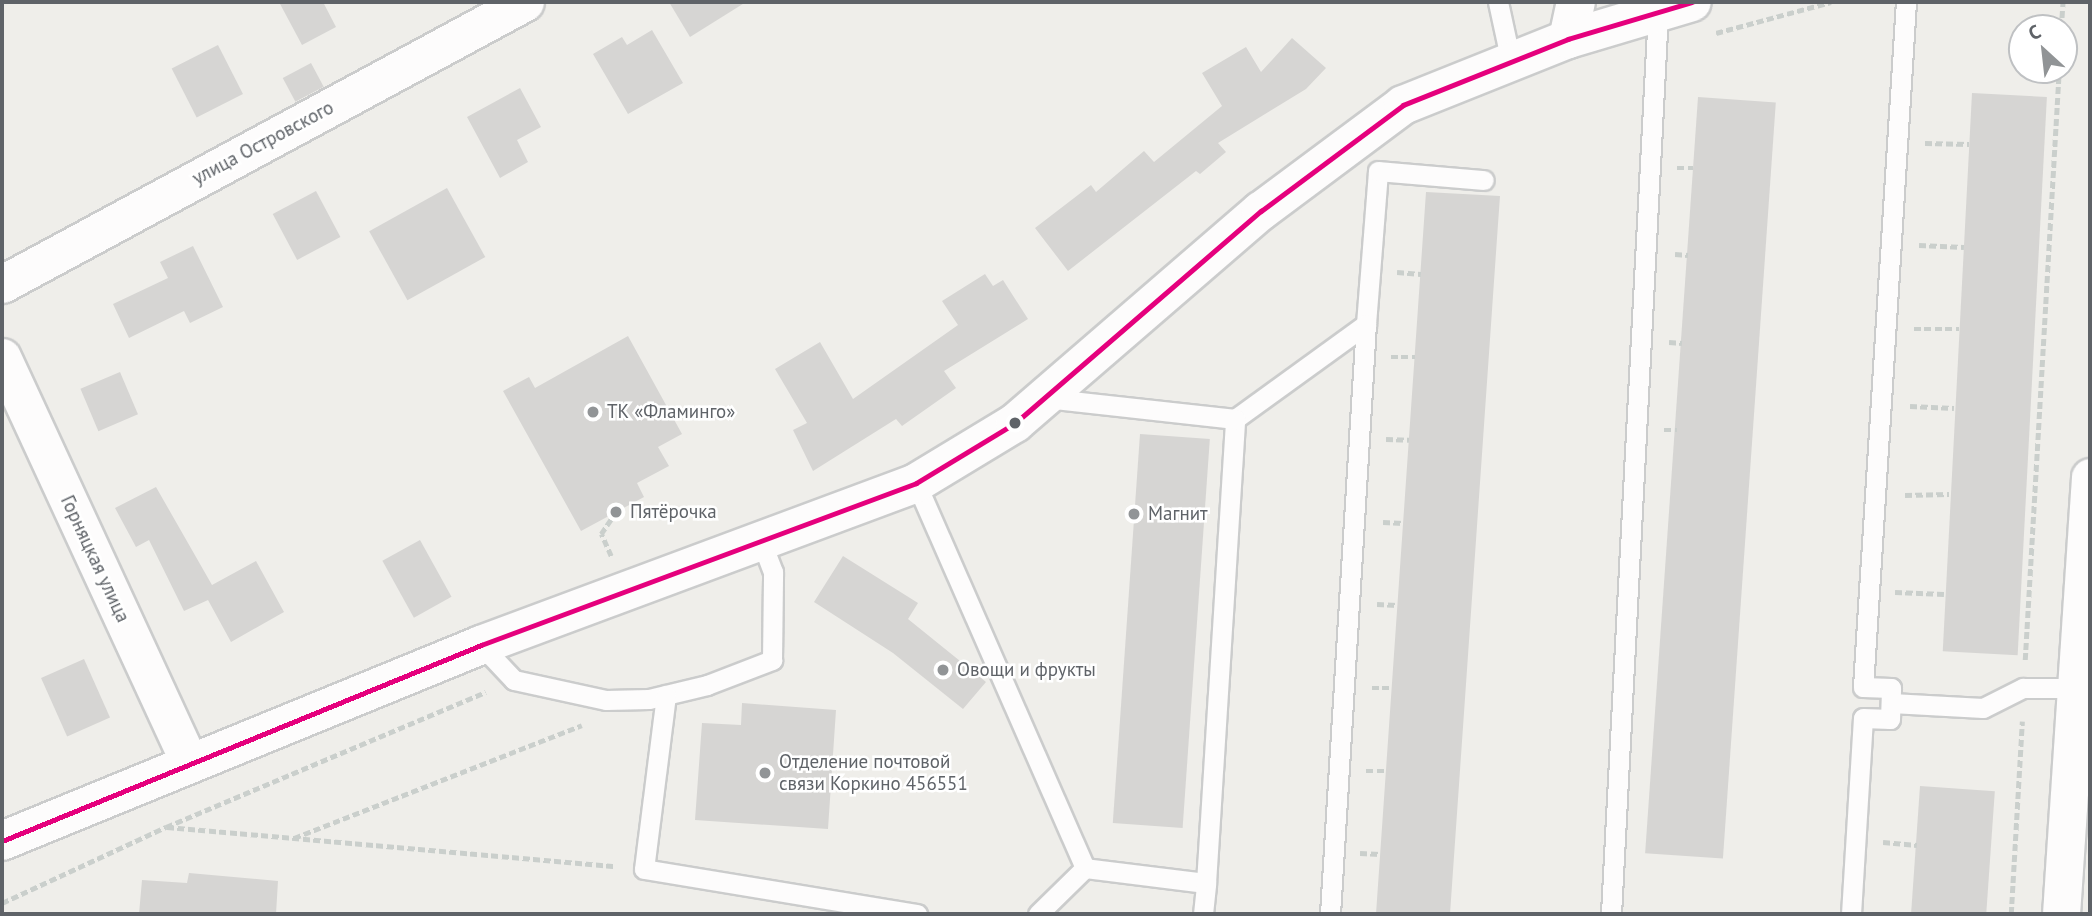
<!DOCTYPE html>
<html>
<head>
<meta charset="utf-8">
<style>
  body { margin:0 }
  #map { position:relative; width:2092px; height:916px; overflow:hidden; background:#efeeea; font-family:"PT Sans",sans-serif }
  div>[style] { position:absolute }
  .building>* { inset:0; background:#d6d5d3; transform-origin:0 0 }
  .path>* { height:4.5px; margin-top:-2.25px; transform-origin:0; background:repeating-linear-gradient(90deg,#cacfcc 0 7px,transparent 0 10.5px) }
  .roads { filter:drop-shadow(2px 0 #cbcccc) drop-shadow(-2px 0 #cbcccc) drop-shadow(0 2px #cbcccc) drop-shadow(0 -2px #cbcccc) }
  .service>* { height:19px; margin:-9.5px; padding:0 9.5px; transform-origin:9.5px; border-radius:9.5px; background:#fdfcfc }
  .minor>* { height:37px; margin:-18.5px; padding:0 18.5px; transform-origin:18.5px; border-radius:18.5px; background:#fdfcfc }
  .tertiary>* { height:38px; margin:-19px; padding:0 19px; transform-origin:19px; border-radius:19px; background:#fdfcfc }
  .secondary>* { height:38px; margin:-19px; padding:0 19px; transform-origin:19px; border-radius:19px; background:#fdfcfc }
  .bus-1>* { height:5px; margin:-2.5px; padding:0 2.5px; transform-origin:2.5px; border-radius:2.5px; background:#e5007d }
  .dots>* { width:19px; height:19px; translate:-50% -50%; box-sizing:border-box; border:4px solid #fff; border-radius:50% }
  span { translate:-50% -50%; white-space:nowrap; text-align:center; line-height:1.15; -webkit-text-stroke:5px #fff; paint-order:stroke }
  .street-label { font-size:19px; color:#5f6368 }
  .poi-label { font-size:19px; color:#5f6368 }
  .left { translate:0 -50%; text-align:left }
  .frame { position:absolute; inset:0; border:4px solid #5f6368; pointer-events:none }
  .north { position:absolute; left:2008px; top:14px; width:70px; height:70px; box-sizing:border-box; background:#fff; border:2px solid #bfc1c3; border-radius:50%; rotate:333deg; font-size:19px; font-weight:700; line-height:28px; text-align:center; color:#5f6368 }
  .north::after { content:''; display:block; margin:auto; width:24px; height:32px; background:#919496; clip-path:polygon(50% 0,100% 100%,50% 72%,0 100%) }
</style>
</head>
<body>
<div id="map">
  <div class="building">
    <i style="clip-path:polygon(279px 2px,323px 2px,336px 27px,302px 45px)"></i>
    <i style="clip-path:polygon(669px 2px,746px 2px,690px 37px)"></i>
    <i style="clip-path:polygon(652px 30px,683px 83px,628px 114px,593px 54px,622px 37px,627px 45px)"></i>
    <i style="clip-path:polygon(1292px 38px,1326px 68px,1306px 89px,1218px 143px,1226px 152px,1200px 174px,1196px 171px,1068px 271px,1035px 228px,1091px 185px,1096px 192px,1144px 151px,1154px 162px,1222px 106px,1202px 73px,1246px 47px,1261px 72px)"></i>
    <i style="left:218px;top:45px;width:55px;height:52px;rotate:63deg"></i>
    <i style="left:311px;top:63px;width:27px;height:32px;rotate:62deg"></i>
    <i style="clip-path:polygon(520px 88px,541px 127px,517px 140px,528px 162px,500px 178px,467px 117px)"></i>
    <i style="left:1972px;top:93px;width:75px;height:559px;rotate:3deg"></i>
    <i style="left:1698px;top:97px;width:78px;height:758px;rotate:4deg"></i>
    <i style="left:447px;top:188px;width:79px;height:89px;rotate:61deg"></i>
    <i style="left:316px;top:191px;width:52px;height:49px;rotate:62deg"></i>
    <i style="clip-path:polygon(1426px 192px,1500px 196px,1498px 224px,1450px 914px,1376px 914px)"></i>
    <i style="clip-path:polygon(193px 246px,223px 307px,190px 323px,184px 311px,129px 338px,113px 304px,168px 278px,160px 262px)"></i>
    <i style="clip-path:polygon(985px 274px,993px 286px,1003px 280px,1028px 319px,944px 371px,956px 388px,902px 426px,896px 419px,813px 471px,793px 430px,807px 423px,775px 369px,820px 342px,853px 399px,958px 325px,942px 301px)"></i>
    <i style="clip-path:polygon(628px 336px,682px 434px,658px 447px,669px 466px,637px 483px,644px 497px,581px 531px,503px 391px,529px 377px,535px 388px)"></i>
    <i style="left:120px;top:372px;width:46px;height:43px;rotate:67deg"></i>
    <i style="left:1140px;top:434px;width:70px;height:390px;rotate:4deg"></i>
    <i style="clip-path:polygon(156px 487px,212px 585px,256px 561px,284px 612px,231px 642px,208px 600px,184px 611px,149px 540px,136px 547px,115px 508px)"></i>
    <i style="left:420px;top:540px;width:65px;height:43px;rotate:61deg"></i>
    <i style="clip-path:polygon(843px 556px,918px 603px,908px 619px,986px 682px,963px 709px,893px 653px,814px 602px)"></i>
    <i style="left:84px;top:659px;width:64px;height:47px;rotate:66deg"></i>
    <i style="clip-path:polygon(742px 703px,836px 710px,828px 829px,695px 820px,702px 723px,741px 725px)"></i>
    <i style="left:1920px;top:786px;width:75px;height:128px;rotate:4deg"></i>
    <i style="clip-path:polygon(189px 873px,278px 881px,276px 914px,139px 914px,142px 880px,187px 883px)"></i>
  </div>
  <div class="path">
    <i style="left:2061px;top:28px;width:26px;rotate:-86deg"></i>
    <i style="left:1716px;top:33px;width:119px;rotate:-15.1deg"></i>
    <i style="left:1925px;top:143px;width:44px;rotate:1.3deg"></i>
    <i style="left:1677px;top:168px;width:16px"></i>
    <i style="left:1919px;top:245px;width:45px;rotate:2.5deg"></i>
    <i style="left:1675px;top:254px;width:13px;rotate:4deg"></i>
    <i style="left:1397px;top:272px;width:24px;rotate:5deg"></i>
    <i style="left:1914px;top:329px;width:45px"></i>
    <i style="left:1669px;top:342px;width:13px;rotate:4deg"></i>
    <i style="left:1391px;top:357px;width:24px"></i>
    <i style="left:1910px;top:406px;width:44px;rotate:2.6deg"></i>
    <i style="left:1664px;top:430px;width:13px"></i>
    <i style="left:1386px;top:439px;width:23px;rotate:2deg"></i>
    <i style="left:1905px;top:495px;width:44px;rotate:-1.3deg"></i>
    <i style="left:1383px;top:522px;width:20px;rotate:3deg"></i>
    <i style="left:611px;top:556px;width:24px;rotate:-114deg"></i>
    <i style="left:601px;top:534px;width:27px;rotate:-56deg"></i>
    <i style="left:1895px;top:592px;width:49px;rotate:2.3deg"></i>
    <i style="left:1377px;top:604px;width:20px;rotate:3deg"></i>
    <i style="left:2025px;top:660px;width:591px;rotate:-86.7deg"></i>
    <i style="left:1372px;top:688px;width:20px"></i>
    <i style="left:1366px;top:771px;width:20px"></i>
    <i style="left:167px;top:827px;width:450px;rotate:5deg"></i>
    <i style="left:294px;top:838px;width:309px;rotate:-21.4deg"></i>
    <i style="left:1883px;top:842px;width:34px;rotate:5deg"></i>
    <i style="left:1360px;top:853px;width:20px;rotate:3deg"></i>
    <i style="left:2px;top:903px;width:181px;rotate:-24.9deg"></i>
    <i style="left:166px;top:827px;width:347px;rotate:-22.9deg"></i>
    <i style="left:2011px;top:914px;width:193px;rotate:-86.7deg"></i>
  </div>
  <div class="roads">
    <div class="service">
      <i style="left:1498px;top:2px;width:61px;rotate:77.8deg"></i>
      <i style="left:1235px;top:419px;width:162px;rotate:-35.9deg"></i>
      <i style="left:1366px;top:324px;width:153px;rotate:-85.5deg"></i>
      <i style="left:1378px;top:171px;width:106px;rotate:4.9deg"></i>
      <i style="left:916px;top:483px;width:420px;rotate:66.3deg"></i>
      <i style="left:1085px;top:868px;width:122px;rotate:7.1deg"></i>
      <i style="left:1206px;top:883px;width:465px;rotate:-86.4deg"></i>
      <i style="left:1235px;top:419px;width:190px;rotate:-173.7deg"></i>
      <i style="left:481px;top:645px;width:48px;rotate:46.7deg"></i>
      <i style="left:514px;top:680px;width:94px;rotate:12.3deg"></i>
      <i style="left:606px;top:700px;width:43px;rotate:-1.3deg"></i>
      <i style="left:649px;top:699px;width:60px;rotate:-13.6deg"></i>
      <i style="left:707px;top:685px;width:70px;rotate:-21deg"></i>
      <i style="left:772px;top:660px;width:88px;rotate:-89.3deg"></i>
      <i style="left:773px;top:572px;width:33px;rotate:-111deg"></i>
      <i style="left:666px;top:695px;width:175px;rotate:97.2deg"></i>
      <i style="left:644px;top:869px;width:277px;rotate:9.4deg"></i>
      <i style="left:1891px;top:703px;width:92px;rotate:3.1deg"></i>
      <i style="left:1983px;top:708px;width:45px;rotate:-26.6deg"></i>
      <i style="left:2023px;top:688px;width:53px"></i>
      <i style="left:1038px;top:914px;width:66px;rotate:-44.4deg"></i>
      <i style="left:1203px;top:914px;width:31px;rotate:-84deg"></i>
      <i style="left:1330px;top:914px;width:591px;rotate:-86.51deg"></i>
      <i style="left:1611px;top:914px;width:903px;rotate:-87.02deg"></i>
      <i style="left:1851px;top:914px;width:196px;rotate:-86.5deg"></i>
      <i style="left:1863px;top:718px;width:27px;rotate:2deg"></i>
      <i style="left:1890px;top:719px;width:31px;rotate:-88deg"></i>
      <i style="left:1891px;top:688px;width:28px;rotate:-178deg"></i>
      <i style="left:1863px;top:687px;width:686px;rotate:-86.41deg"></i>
    </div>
    <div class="minor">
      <i style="left:2px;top:284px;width:594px;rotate:-28.33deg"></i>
      <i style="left:2px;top:357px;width:446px;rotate:65.2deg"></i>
      <i style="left:2061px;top:914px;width:438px;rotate:-86.2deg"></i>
    </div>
    <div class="tertiary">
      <i style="left:1568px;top:39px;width:38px;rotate:-78deg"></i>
    </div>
    <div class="secondary">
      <i style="left:2px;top:841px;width:518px;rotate:-22.25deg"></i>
      <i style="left:481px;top:645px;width:464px;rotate:-20.4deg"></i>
      <i style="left:916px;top:483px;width:116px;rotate:-31.2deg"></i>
      <i style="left:1015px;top:423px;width:325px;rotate:-40.8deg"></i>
      <i style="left:1261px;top:211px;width:177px;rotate:-36.7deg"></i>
      <i style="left:1403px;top:105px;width:178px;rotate:-21.8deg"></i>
      <i style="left:1568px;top:39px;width:129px;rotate:-16.6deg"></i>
    </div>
  </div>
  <div class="bus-1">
    <i style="left:2px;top:841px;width:518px;rotate:-22.25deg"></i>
    <i style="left:481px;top:645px;width:464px;rotate:-20.4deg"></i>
    <i style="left:916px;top:483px;width:116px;rotate:-31.2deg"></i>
    <i style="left:1015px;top:423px;width:325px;rotate:-40.8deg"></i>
    <i style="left:1261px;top:211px;width:177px;rotate:-36.7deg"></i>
    <i style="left:1403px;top:105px;width:178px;rotate:-21.8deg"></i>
    <i style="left:1568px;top:39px;width:129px;rotate:-16.6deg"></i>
  </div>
  <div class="dots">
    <i style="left:593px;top:412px;background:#919496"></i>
    <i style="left:1015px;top:423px;background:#5f6368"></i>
    <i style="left:616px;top:512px;background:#919496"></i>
    <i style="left:1134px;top:514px;background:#919496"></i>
    <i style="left:943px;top:670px;background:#919496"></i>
    <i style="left:765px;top:773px;background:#919496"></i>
  </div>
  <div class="street-label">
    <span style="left:263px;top:143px;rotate:-28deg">улица Островского</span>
    <span style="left:95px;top:559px;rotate:65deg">Горняцкая улица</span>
  </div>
  <div class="poi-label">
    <span class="left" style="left:607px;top:412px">ТК «Фламинго»</span>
    <span class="left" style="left:630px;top:512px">Пятёрочка</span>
    <span class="left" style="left:1148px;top:514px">Магнит</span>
    <span class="left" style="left:957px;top:670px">Овощи и фрукты</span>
    <span class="left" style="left:779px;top:773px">Отделение почтовой<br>связи Коркино 456551</span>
  </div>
  <div class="frame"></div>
  <div class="north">С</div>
</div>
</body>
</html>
